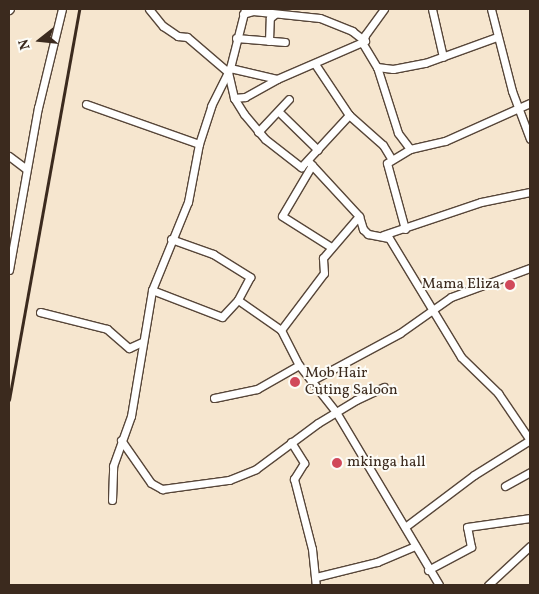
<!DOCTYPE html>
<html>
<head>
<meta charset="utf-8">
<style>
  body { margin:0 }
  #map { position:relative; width:539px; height:594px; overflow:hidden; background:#f6e6cf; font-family:Vollkorn,serif }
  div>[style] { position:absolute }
  .roads { filter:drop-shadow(1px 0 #574639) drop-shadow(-1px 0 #574639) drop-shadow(0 1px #574639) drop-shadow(0 -1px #574639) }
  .street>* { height:7px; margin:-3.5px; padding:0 3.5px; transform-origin:3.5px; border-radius:3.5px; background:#fff }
  .rail>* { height:2.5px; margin:-1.25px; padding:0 1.25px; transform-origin:1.25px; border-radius:1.25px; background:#3b2a1e }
  .dots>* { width:14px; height:14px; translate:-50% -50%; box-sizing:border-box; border:2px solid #fdfcf7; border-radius:50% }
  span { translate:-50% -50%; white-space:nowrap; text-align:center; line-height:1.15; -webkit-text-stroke:4px #fdfcf7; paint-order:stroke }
  .poi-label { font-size:15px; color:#3b2a1e }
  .right { translate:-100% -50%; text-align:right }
  .left { translate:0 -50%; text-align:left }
  .frame { position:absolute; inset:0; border:10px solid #3b2a1e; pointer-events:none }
  .north { position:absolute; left:15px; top:15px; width:50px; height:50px; -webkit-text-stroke:4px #fdfcf7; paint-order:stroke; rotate:254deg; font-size:14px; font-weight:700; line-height:20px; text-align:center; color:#3b2a1e }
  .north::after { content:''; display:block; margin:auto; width:18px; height:22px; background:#3b2a1e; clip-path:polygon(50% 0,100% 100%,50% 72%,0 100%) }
</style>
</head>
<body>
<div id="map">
  <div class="roads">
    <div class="street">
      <i style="left:149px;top:9px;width:22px;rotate:51deg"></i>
      <i style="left:163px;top:26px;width:18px;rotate:34deg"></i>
      <i style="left:178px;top:36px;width:9px;rotate:6deg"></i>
      <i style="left:187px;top:37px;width:54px;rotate:40.5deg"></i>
      <i style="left:228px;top:72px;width:27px;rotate:77deg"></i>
      <i style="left:234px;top:98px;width:19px;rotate:58deg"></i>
      <i style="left:244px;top:114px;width:33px;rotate:50deg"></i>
      <i style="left:265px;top:139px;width:46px;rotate:37.9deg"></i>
      <i style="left:301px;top:167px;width:71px;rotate:-47.3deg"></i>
      <i style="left:384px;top:9px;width:32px;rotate:126deg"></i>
      <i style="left:365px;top:35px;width:9px;rotate:103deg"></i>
      <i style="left:363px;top:44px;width:27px;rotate:59deg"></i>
      <i style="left:377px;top:67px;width:69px;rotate:72.3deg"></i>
      <i style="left:398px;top:133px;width:20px;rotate:53deg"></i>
      <i style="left:432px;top:9px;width:49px;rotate:77.1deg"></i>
      <i style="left:491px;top:9px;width:85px;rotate:75.6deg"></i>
      <i style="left:512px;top:91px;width:51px;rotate:69.4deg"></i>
      <i style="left:9px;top:10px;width:1px;rotate:-45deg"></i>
      <i style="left:243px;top:14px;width:10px;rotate:-17deg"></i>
      <i style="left:253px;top:11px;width:67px;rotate:6deg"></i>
      <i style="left:320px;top:18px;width:35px;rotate:22deg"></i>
      <i style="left:352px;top:31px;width:16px;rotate:38deg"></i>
      <i style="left:236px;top:38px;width:49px;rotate:4.7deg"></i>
      <i style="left:269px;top:41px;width:23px;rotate:-88deg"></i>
      <i style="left:270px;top:18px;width:6px;rotate:-39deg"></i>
      <i style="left:315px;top:64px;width:61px;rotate:56.3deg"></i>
      <i style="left:349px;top:115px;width:45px;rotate:41.4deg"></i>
      <i style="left:383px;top:145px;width:17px;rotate:59deg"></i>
      <i style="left:377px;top:67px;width:16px;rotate:7deg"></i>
      <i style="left:393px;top:69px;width:33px;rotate:-11deg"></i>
      <i style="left:425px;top:63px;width:77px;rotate:-19.9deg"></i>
      <i style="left:230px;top:68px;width:48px;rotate:13.2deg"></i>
      <i style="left:234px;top:98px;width:11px;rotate:-5deg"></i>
      <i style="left:245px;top:97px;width:37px;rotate:-29deg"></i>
      <i style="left:277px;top:79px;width:96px;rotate:-23.4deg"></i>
      <i style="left:86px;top:104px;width:120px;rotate:19.5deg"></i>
      <i style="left:279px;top:112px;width:54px;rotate:44.3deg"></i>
      <i style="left:258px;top:132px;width:45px;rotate:-46.8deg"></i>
      <i style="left:9px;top:156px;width:21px;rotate:37deg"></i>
      <i style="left:309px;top:162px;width:74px;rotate:47.2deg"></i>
      <i style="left:359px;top:216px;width:14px;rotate:73deg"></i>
      <i style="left:363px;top:229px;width:7px;rotate:45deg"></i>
      <i style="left:368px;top:234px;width:21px;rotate:11deg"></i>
      <i style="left:389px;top:238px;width:139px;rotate:58.8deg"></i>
      <i style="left:461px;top:357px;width:52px;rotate:44.2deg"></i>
      <i style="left:498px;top:393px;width:57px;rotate:55.8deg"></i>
      <i style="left:312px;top:165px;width:59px;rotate:120.5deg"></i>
      <i style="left:282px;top:216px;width:58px;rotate:32.3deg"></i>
      <i style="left:405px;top:229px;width:68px;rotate:-105.3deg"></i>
      <i style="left:387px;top:163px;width:27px;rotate:-31deg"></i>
      <i style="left:410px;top:149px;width:36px;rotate:-13deg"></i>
      <i style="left:445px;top:141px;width:93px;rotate:-24.1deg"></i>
      <i style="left:383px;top:235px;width:103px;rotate:-18.6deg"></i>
      <i style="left:481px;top:202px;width:50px;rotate:-11.5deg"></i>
      <i style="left:171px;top:239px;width:45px;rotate:19.7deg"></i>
      <i style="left:213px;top:254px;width:44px;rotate:31.9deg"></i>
      <i style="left:250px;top:277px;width:26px;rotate:118deg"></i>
      <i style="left:238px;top:300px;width:52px;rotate:34.9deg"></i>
      <i style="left:281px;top:330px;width:39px;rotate:63deg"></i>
      <i style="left:299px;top:365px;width:60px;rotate:51.8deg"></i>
      <i style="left:336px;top:412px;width:201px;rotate:59.2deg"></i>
      <i style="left:9px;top:270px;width:165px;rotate:-79.9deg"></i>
      <i style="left:38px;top:108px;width:102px;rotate:-76.4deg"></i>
      <i style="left:152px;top:290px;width:75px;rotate:21.1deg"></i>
      <i style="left:222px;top:317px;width:23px;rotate:-47deg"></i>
      <i style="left:40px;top:312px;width:69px;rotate:14.2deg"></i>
      <i style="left:107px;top:329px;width:29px;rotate:41deg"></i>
      <i style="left:129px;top:348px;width:14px;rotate:-25deg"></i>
      <i style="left:281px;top:330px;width:71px;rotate:-53deg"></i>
      <i style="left:324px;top:273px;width:15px;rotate:-94deg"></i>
      <i style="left:323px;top:258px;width:55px;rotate:-49.4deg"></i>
      <i style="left:311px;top:381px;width:101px;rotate:-28.3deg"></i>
      <i style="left:400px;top:333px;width:62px;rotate:-35.2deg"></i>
      <i style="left:451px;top:297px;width:84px;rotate:-20.2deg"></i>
      <i style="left:214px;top:398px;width:44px;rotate:-11.8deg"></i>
      <i style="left:257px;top:389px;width:48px;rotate:-29.7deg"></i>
      <i style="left:121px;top:440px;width:52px;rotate:55.1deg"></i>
      <i style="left:151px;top:483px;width:13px;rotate:29deg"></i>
      <i style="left:162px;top:489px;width:68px;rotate:-7.7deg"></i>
      <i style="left:229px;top:480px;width:29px;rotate:-22deg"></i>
      <i style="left:256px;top:469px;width:77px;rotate:-36.6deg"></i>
      <i style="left:318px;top:423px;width:44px;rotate:-31.2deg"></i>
      <i style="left:356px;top:400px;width:31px;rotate:-25deg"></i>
      <i style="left:291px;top:442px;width:25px;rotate:58deg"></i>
      <i style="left:304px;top:463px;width:19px;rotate:122deg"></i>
      <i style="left:294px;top:479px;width:72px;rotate:75.6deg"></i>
      <i style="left:312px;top:549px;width:36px;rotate:84deg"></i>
      <i style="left:505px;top:486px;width:29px;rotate:-29deg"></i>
      <i style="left:112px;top:500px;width:34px;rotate:-88deg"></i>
      <i style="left:113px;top:466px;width:53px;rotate:-70.2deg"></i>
      <i style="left:131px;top:416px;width:128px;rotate:-80.5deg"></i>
      <i style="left:152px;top:290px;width:95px;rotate:-67.8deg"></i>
      <i style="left:188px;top:202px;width:59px;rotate:-79.3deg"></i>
      <i style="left:199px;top:144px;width:40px;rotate:-72deg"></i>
      <i style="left:211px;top:106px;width:42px;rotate:-63.4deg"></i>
      <i style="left:230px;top:68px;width:61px;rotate:-75.7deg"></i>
      <i style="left:405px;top:527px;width:86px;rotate:-37deg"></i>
      <i style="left:474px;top:475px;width:66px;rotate:-32deg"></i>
      <i style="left:428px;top:570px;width:49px;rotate:-28.1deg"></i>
      <i style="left:471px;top:547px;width:20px;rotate:-101deg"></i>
      <i style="left:467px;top:527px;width:64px;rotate:-8.1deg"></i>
      <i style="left:316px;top:577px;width:63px;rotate:-13.8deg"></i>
      <i style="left:377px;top:562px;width:41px;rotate:-22.8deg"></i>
      <i style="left:488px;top:585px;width:57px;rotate:-42.9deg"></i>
    </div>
  </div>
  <div class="rail">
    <i style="left:9px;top:400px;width:397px;rotate:-79.8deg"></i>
  </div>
  <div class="dots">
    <i style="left:510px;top:285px;background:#d1495b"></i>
    <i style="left:295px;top:382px;background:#d1495b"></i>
    <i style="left:337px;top:463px;background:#d1495b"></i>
  </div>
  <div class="poi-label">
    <span class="right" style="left:500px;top:285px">Mama Eliza</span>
    <span class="left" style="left:305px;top:382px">Mob Hair<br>Cuting Saloon</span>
    <span class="left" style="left:347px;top:463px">mkinga hall</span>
  </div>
  <div class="frame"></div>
  <div class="north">N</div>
</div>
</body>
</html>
